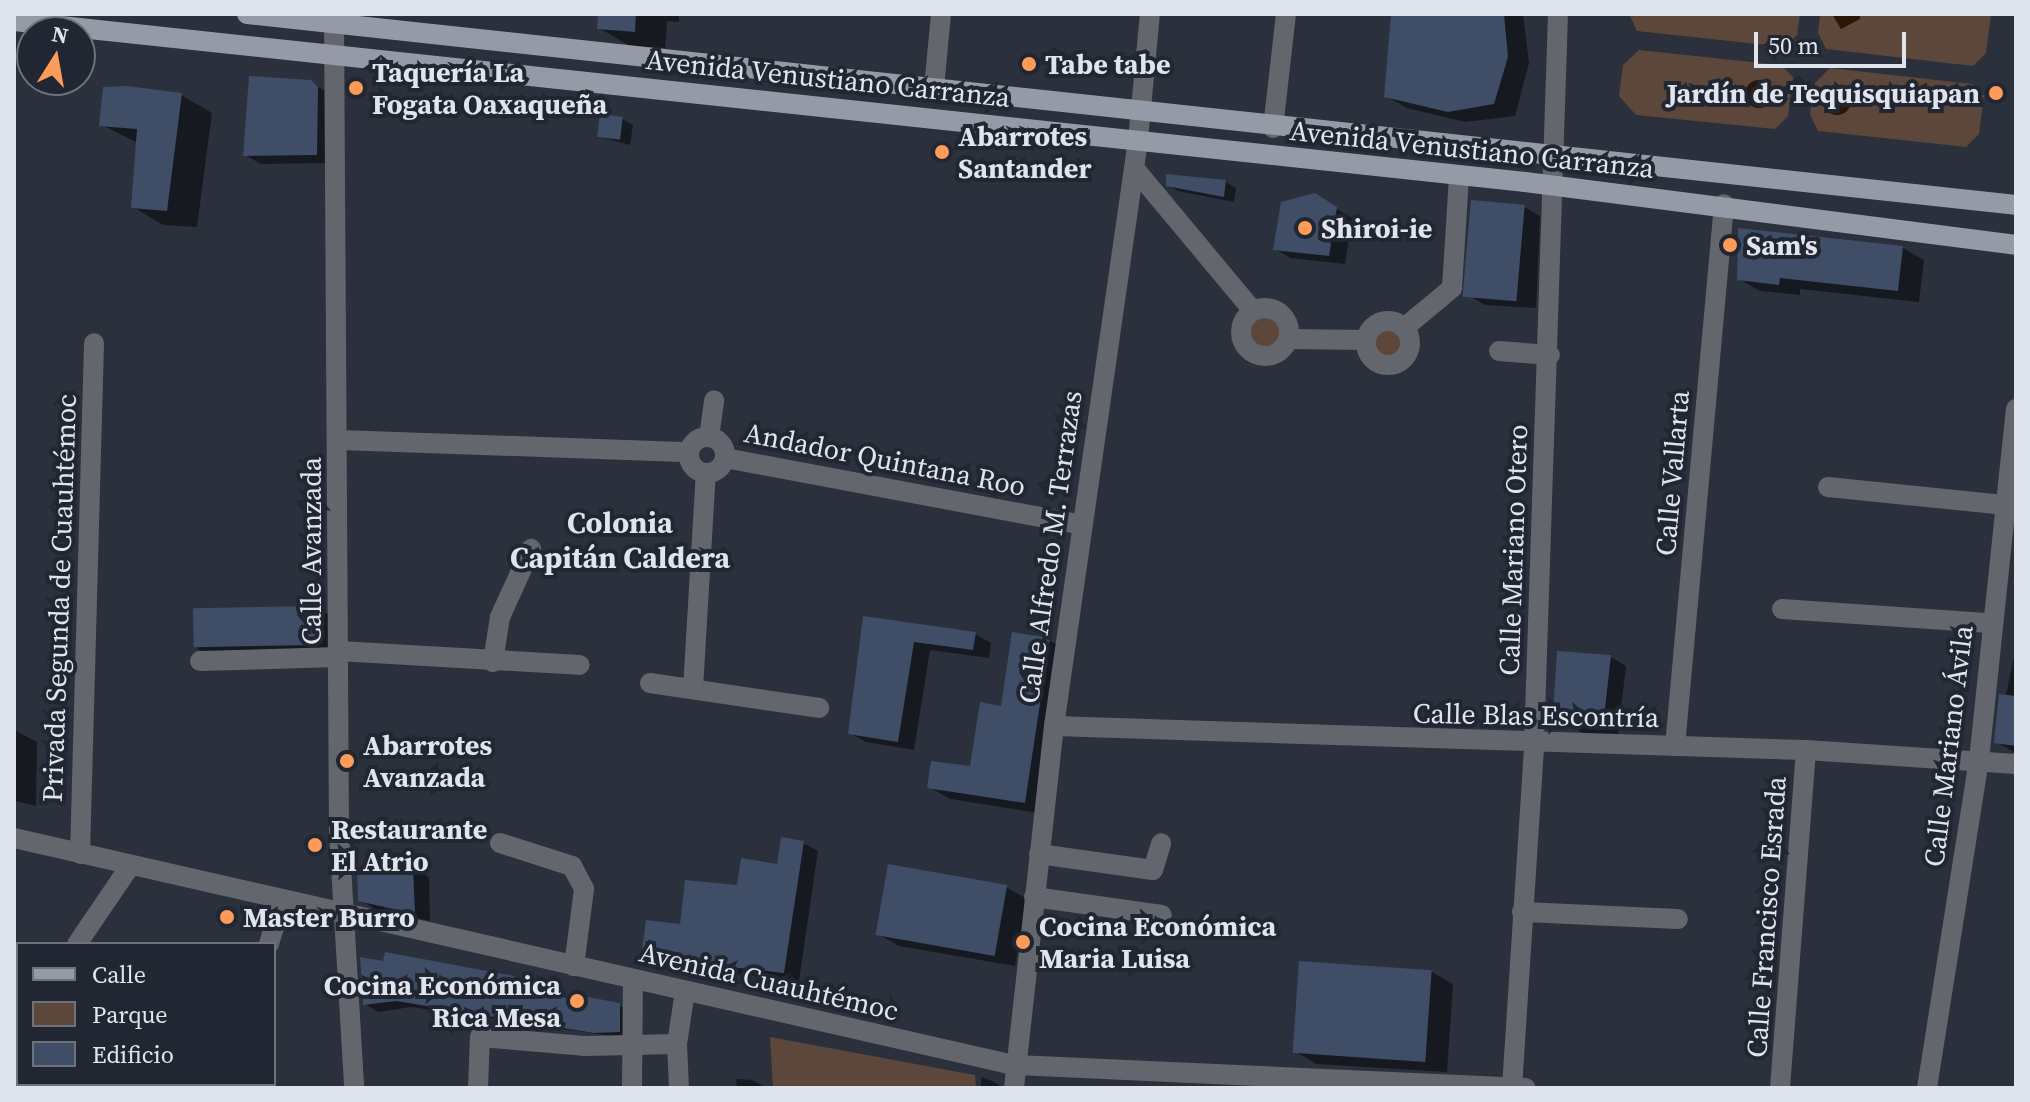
<!DOCTYPE html>
<html>
<head>
<meta charset="utf-8">
<style>
  body { margin:0 }
  #map { position:relative; width:2030px; height:1102px; overflow:hidden; background:#2a303c; font-family:"Source Serif 4",serif }
  div>[style] { position:absolute }
  .green>* { inset:0; background:#5c473a }
  .round { border-radius:50% }
  .water>* { inset:0; background:#2e1607 }
  .shadow>* { inset:0; background:#0007 }
  .building>* { inset:0; background:#3f4d67; transform-origin:0 0 }
  .minor>* { height:20px; margin:-10px; padding:0 10px; transform-origin:10px; border-radius:10px; background:#63666c }
  .minor>.ring { margin:-10px; padding:0; box-sizing:content-box; background:none; border:20px solid #63666c; border-radius:50% }
  .major>* { height:20px; margin:-10px; padding:0 10px; transform-origin:10px; border-radius:10px; background:#949ba7 }
  .dots>* { width:22px; height:22px; translate:-50% -50%; box-sizing:border-box; border:4px solid #202632; border-radius:50% }
  span { translate:-50% -50%; white-space:nowrap; text-align:center; line-height:1.15; -webkit-text-stroke:8px #202632; paint-order:stroke }
  .poi-label { font-size:28px; color:#e0e4ec; font-weight:700 }
  .left { translate:0 -50%; text-align:left }
  .right { translate:-100% -50%; text-align:right }
  .street-label { font-size:28px; color:#e0e4ec }
  .neighbourhood-label { font-size:30px; color:#e0e4ec; font-weight:700 }
  .frame { position:absolute; inset:0; border:16px solid #e0e4ec; pointer-events:none }
  .legend { position:absolute; left:16px; top:942px; width:260px; height:144px; box-sizing:border-box; background:#202632; border:2px solid #6d727c; margin:0; padding:10px 14px; list-style:none; font-size:24px; color:#e0e4ec }
  .legend li { display:flex; align-items:center; gap:16px; height:40px }
  .legend b { width:40px; border:2px solid #6d727c }
  .north { position:absolute; left:16px; top:16px; width:80px; height:80px; box-sizing:border-box; background:#202632; border:2px solid #6d727c; border-radius:50%; rotate:11deg; font-size:22px; font-weight:700; line-height:32px; text-align:center; color:#e0e4ec }
  .north::after { content:''; display:block; margin:auto; width:28px; height:36px; background:#fe9b59; clip-path:polygon(50% 0,100% 100%,50% 72%,0 100%) }
  .scale { position:absolute; left:1754px; top:32px; width:152px; height:36px; box-sizing:border-box; border:4px solid #e0e4ec; border-top:0; padding-left:10px; font-size:24px; line-height:28px; white-space:nowrap; color:#e0e4ec; -webkit-text-stroke:6px #202632; paint-order:stroke }
</style>
</head>
<body>
<div id="map">
  <div class="green">
    <i style="clip-path:polygon(1629px 14px,1800px 14px,1797px 35px,1785px 47px,1637px 31px)"></i>
    <i style="clip-path:polygon(1820px 14px,1991px 14px,1991px 15px,1986px 53px,1973px 66px,1826px 49px,1818px 33px)"></i>
    <i style="clip-path:polygon(1639px 50px,1781px 65px,1793px 77px,1788px 116px,1775px 129px,1636px 115px,1619px 96px,1623px 65px)"></i>
    <i style="clip-path:polygon(1830px 68px,1972px 84px,1984px 96px,1979px 134px,1966px 147px,1818px 131px,1810px 114px,1815px 83px)"></i>
    <i class="round" style="left:1247px;top:316px;width:36px;height:36px"></i>
    <i class="round" style="left:1369px;top:324px;width:36px;height:36px"></i>
    <i style="clip-path:polygon(770px 1037px,975px 1075px,976px 1088px,773px 1088px)"></i>
  </div>
  <div class="water">
    <i style="clip-path:polygon(1832px 14px,1860px 14px,1860px 19px,1841px 29px)"></i>
    <i class="round" style="left:1745px;top:80px;width:28px;height:28px"></i>
    <i class="round" style="left:1823px;top:87px;width:28px;height:28px"></i>
  </div>
  <div class="shadow">
    <i style="clip-path:polygon(600px 14px,679px 14px,679px 22px,667px 21px,665px 48px,630px 46px,599px 28px)"></i>
    <i style="clip-path:polygon(1391px 14px,1523px 14px,1529px 63px,1515px 116px,1465px 122px,1407px 108px,1386px 96px)"></i>
    <i style="clip-path:polygon(310px 82px,327px 92px,332px 163px,261px 164px,245px 155px)"></i>
    <i style="clip-path:polygon(181px 95px,212px 113px,197px 227px,163px 225px,133px 207px,138px 143px,102px 125px)"></i>
    <i style="clip-path:polygon(622px 119px,633px 125px,630px 145px,598px 136px)"></i>
    <i style="clip-path:polygon(1168px 177px,1226px 182px,1236px 188px,1234px 202px,1178px 191px,1168px 185px)"></i>
    <i style="clip-path:polygon(1315px 196px,1352px 218px,1345px 264px,1291px 258px,1275px 249px)"></i>
    <i style="clip-path:polygon(1524px 207px,1540px 216px,1536px 308px,1485px 305px,1469px 295px)"></i>
    <i style="clip-path:polygon(1903px 248px,1924px 260px,1919px 302px,1800px 289px,1800px 295px,1760px 291px,1739px 279px)"></i>
    <i style="clip-path:polygon(317px 608px,328px 614px,328px 649px,206px 654px,196px 648px)"></i>
    <i style="clip-path:polygon(865px 619px,975px 634px,991px 643px,989px 658px,930px 650px,914px 750px,866px 742px,850px 733px)"></i>
    <i style="clip-path:polygon(1049px 640px,1070px 652px,1045px 814px,950px 799px,929px 787px,972px 769px,1002px 708px)"></i>
    <i style="clip-path:polygon(2016px 647px,2016px 753px,1996px 742px)"></i>
    <i style="clip-path:polygon(1611px 657px,1626px 666px,1618px 735px,1583px 733px,1567px 724px)"></i>
    <i style="clip-path:polygon(14px 730px,37px 742px,36px 806px,14px 801px)"></i>
    <i style="clip-path:polygon(803px 843px,818px 851px,799px 981px,658px 965px,643px 956px,738px 887px,778px 866px)"></i>
    <i style="clip-path:polygon(413px 868px,429px 877px,430px 921px,376px 909px,360px 900px)"></i>
    <i style="clip-path:polygon(1006px 887px,1027px 899px,1015px 966px,899px 946px,878px 934px)"></i>
    <i style="clip-path:polygon(1432px 972px,1453px 984px,1447px 1072px,1317px 1064px,1296px 1052px)"></i>
    <i style="clip-path:polygon(513px 978px,525px 990px,619px 1005px,632px 1013px,632px 1039px,411px 1007px,378px 1012px,365px 1004px)"></i>
    <i style="clip-path:polygon(981px 1077px,992px 1081px,1004px 1088px,981px 1088px)"></i>
    <i style="clip-path:polygon(736px 1079px,752px 1080px,767px 1088px,737px 1088px)"></i>
  </div>
  <div class="building">
    <i style="clip-path:polygon(598px 14px,636px 14px,635px 32px,597px 29px)"></i>
    <i style="clip-path:polygon(1391px 14px,1504px 14px,1508px 57px,1494px 104px,1448px 112px,1384px 97px)"></i>
    <i style="clip-path:polygon(249px 76px,311px 80px,318px 87px,317px 155px,243px 156px)"></i>
    <i style="clip-path:polygon(127px 86px,182px 93px,167px 211px,131px 208px,137px 129px,99px 126px,103px 87px)"></i>
    <i style="left:600px;top:114px;width:23px;height:23px;rotate:7deg"></i>
    <i style="clip-path:polygon(1166px 174px,1226px 180px,1224px 197px,1166px 186px)"></i>
    <i style="clip-path:polygon(1315px 193px,1337px 207px,1329px 256px,1273px 250px,1281px 202px)"></i>
    <i style="left:1471px;top:200px;width:54px;height:97px;rotate:5deg"></i>
    <i style="clip-path:polygon(1738px 228px,1903px 246px,1898px 291px,1780px 278px,1779px 285px,1737px 280px)"></i>
    <i style="left:318px;top:606px;width:39px;height:125px;rotate:89deg"></i>
    <i style="clip-path:polygon(863px 616px,976px 632px,973px 650px,914px 642px,898px 742px,848px 734px)"></i>
    <i style="clip-path:polygon(1012px 632px,1050px 638px,1025px 803px,927px 788px,931px 761px,970px 766px,980px 702px,1001px 706px)"></i>
    <i style="clip-path:polygon(1557px 651px,1611px 655px,1603px 727px,1566px 725px,1553px 712px)"></i>
    <i style="clip-path:polygon(1999px 694px,2016px 696px,2016px 746px,1994px 743px)"></i>
    <i style="clip-path:polygon(781px 837px,804px 841px,784px 973px,641px 957px,646px 920px,680px 924px,685px 880px,737px 885px,741px 858px,777px 864px)"></i>
    <i style="left:888px;top:864px;width:121px;height:72px;rotate:10deg"></i>
    <i style="clip-path:polygon(357px 866px,413px 866px,415px 914px,358px 901px)"></i>
    <i style="clip-path:polygon(385px 952px,514px 976px,512px 985px,576px 1000px,577px 995px,620px 1003px,620px 1032px,594px 1033px,396px 1001px,363px 1005px,360px 957px,383px 961px)"></i>
    <i style="left:1299px;top:961px;width:133px;height:92px;rotate:4deg"></i>
  </div>
  <div class="minor">
    <i style="left:334px;top:14px;width:818px;rotate:89.65deg"></i>
    <i style="left:339px;top:832px;width:256px;rotate:86.6deg"></i>
    <i style="left:934px;top:88px;width:74px;rotate:-84.6deg"></i>
    <i style="left:1273px;top:128px;width:115px;rotate:-83.5deg"></i>
    <i style="left:1134px;top:168px;width:186px;rotate:50.2deg"></i>
    <i class="ring" style="left:1241px;top:308px;width:28px;height:28px"></i>
    <i class="ring" style="left:1366px;top:321px;width:24px;height:24px"></i>
    <i style="left:1404px;top:328px;width:62px;rotate:-39.8deg"></i>
    <i style="left:1452px;top:288px;width:112px;rotate:-86.4deg"></i>
    <i style="left:1288px;top:339px;width:77px;rotate:0.7deg"></i>
    <i style="left:1499px;top:351px;width:51px;rotate:4.5deg"></i>
    <i style="left:709px;top:437px;width:37px;rotate:-82deg"></i>
    <i class="ring" style="left:689px;top:437px;width:16px;height:16px"></i>
    <i style="left:340px;top:440px;width:349px;rotate:2deg"></i>
    <i style="left:725px;top:458px;width:363px;rotate:10.6deg"></i>
    <i style="left:1828px;top:487px;width:179px;rotate:5.8deg"></i>
    <i style="left:1782px;top:609px;width:208px;rotate:3.9deg"></i>
    <i style="left:339px;top:651px;width:241px;rotate:3.3deg"></i>
    <i style="left:200px;top:661px;width:139px;rotate:-1.6deg"></i>
    <i style="left:493px;top:662px;width:46px;rotate:-81.2deg"></i>
    <i style="left:500px;top:617px;width:75px;rotate:-65.5deg"></i>
    <i style="left:650px;top:683px;width:171px;rotate:8.4deg"></i>
    <i style="left:693px;top:689px;width:216px;rotate:-86.6deg"></i>
    <i style="left:1054px;top:726px;width:752px;rotate:1.83deg"></i>
    <i style="left:1806px;top:750px;width:210px;rotate:3.8deg"></i>
    <i style="left:1675px;top:746px;width:544px;rotate:-84.83deg"></i>
    <i style="left:14px;top:838px;width:1025px;rotate:12.79deg"></i>
    <i style="left:1014px;top:1065px;width:512px;rotate:2.58deg"></i>
    <i style="left:500px;top:843px;width:76px;rotate:17.7deg"></i>
    <i style="left:572px;top:866px;width:26px;rotate:62deg"></i>
    <i style="left:584px;top:889px;width:78px;rotate:97.4deg"></i>
    <i style="left:80px;top:854px;width:511px;rotate:-88.43deg"></i>
    <i style="left:1039px;top:854px;width:115px;rotate:8deg"></i>
    <i style="left:1153px;top:870px;width:28px;rotate:-73deg"></i>
    <i style="left:1034px;top:897px;width:129px;rotate:8deg"></i>
    <i style="left:1522px;top:912px;width:156px;rotate:2.6deg"></i>
    <i style="left:77px;top:944px;width:94px;rotate:-55.8deg"></i>
    <i style="left:269px;top:944px;width:47px;rotate:-73.9deg"></i>
    <i style="left:14px;top:1036px;width:6px;rotate:-51deg"></i>
    <i style="left:228px;top:1088px;width:4px;rotate:-76deg"></i>
    <i style="left:478px;top:1088px;width:51px;rotate:-87.8deg"></i>
    <i style="left:480px;top:1037px;width:104px;rotate:4.9deg"></i>
    <i style="left:584px;top:1046px;width:93px;rotate:-1.2deg"></i>
    <i style="left:632px;top:1088px;width:109px;rotate:-89.5deg"></i>
    <i style="left:679px;top:1088px;width:44px;rotate:-92.6deg"></i>
    <i style="left:677px;top:1044px;width:54px;rotate:-81.4deg"></i>
    <i style="left:1014px;top:1088px;width:364px;rotate:-83.7deg"></i>
    <i style="left:1054px;top:726px;width:592px;rotate:-81.84deg"></i>
    <i style="left:1138px;top:140px;width:127px;rotate:-84.6deg"></i>
    <i style="left:1512px;top:1088px;width:344px;rotate:-86.3deg"></i>
    <i style="left:1534px;top:745px;width:731px;rotate:-88.12deg"></i>
    <i style="left:1780px;top:1088px;width:339px;rotate:-85.6deg"></i>
    <i style="left:1927px;top:1088px;width:332px;rotate:-81deg"></i>
    <i style="left:1979px;top:760px;width:353px;rotate:-84deg"></i>
  </div>
  <div class="major">
    <i style="left:247px;top:14px;width:1779px;rotate:6.16deg"></i>
    <i style="left:14px;top:21px;width:1520px;rotate:6.08deg"></i>
    <i style="left:1525px;top:182px;width:495px;rotate:7.3deg"></i>
  </div>
  <div class="dots">
    <i style="left:1029px;top:64px;background:#fe9b59"></i>
    <i style="left:356px;top:88px;background:#fe9b59"></i>
    <i style="left:1996px;top:93px;background:#fe9b59"></i>
    <i style="left:942px;top:152px;background:#fe9b59"></i>
    <i style="left:1305px;top:228px;background:#fe9b59"></i>
    <i style="left:1730px;top:245px;background:#fe9b59"></i>
    <i style="left:347px;top:761px;background:#fe9b59"></i>
    <i style="left:315px;top:845px;background:#fe9b59"></i>
    <i style="left:227px;top:917px;background:#fe9b59"></i>
    <i style="left:1023px;top:942px;background:#fe9b59"></i>
    <i style="left:577px;top:1001px;background:#fe9b59"></i>
  </div>
  <div class="poi-label">
    <span class="left" style="left:1045px;top:64px">Tabe tabe</span>
    <span class="left" style="left:372px;top:88px">Taquería La<br>Fogata Oaxaqueña</span>
    <span class="right" style="left:1980px;top:93px">Jardín de Tequisquiapan</span>
    <span class="left" style="left:958px;top:152px">Abarrotes<br>Santander</span>
    <span class="left" style="left:1321px;top:228px">Shiroi-ie</span>
    <span class="left" style="left:1746px;top:245px">Sam's</span>
    <span class="left" style="left:363px;top:761px">Abarrotes<br>Avanzada</span>
    <span class="left" style="left:331px;top:845px">Restaurante<br>El Atrio</span>
    <span class="left" style="left:243px;top:917px">Master Burro</span>
    <span class="left" style="left:1039px;top:942px">Cocina Económica<br>Maria Luisa</span>
    <span class="right" style="left:561px;top:1001px">Cocina Económica<br>Rica Mesa</span>
  </div>
  <div class="street-label">
    <span style="left:828px;top:78px;rotate:6deg">Avenida Venustiano Carranza</span>
    <span style="left:1472px;top:149px;rotate:6deg">Avenida Venustiano Carranza</span>
    <span style="left:885px;top:459px;rotate:11deg">Andador Quintana Roo</span>
    <span style="left:1672px;top:473px;rotate:-85deg">Calle Vallarta</span>
    <span style="left:1050px;top:547px;rotate:-82deg">Calle Alfredo M. Terrazas</span>
    <span style="left:1513px;top:550px;rotate:-88deg">Calle Mariano Otero</span>
    <span style="left:311px;top:551px;rotate:-90deg">Calle Avanzada</span>
    <span style="left:59px;top:598px;rotate:-88deg">Privada Segunda de Cuauhtémoc</span>
    <span style="left:1536px;top:715px;rotate:1deg">Calle Blas Escontría</span>
    <span style="left:1948px;top:746px;rotate:-83deg">Calle Mariano Ávila</span>
    <span style="left:1766px;top:917px;rotate:-86deg">Calle Francisco Esrada</span>
    <span style="left:769px;top:981px;rotate:13deg">Avenida Cuauhtémoc</span>
  </div>
  <div class="neighbourhood-label">
    <span style="left:620px;top:540px">Colonia<br>Capitán Caldera</span>
  </div>
  <div class="frame"></div>
  <ul class="legend">
  <li><b style="height:10px;background:#949ba7"></b>Calle</li>
  <li><b style="height:22px;background:#5c473a"></b>Parque</li>
  <li><b style="height:22px;background:#3f4d67"></b>Edificio</li>
  </ul>
  <div class="north">N</div>
  <div class="scale">50 m</div>
</div>
</body>
</html>
